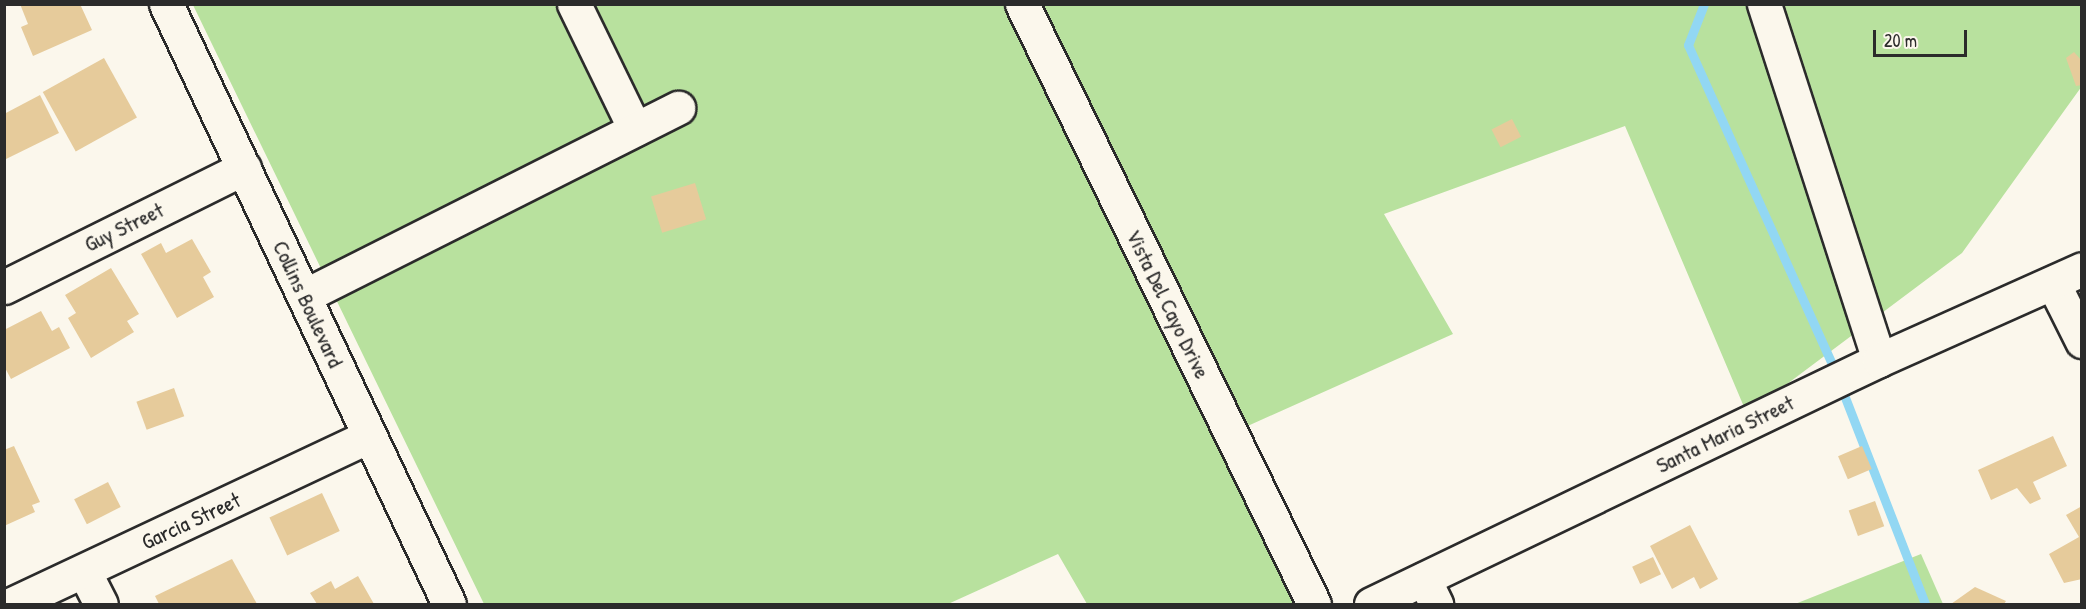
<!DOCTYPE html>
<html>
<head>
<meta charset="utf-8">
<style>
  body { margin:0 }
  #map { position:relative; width:2086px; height:609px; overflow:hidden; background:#fbf7ec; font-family:"Patrick Hand",sans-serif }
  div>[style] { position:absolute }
  .green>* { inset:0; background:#b8e19e }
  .stream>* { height:9px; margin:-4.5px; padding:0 4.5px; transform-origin:4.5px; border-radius:4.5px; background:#92d7f3 }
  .building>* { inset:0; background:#e6cb9b; transform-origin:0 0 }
  .roads { filter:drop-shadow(2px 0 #2b2b2b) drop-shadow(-2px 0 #2b2b2b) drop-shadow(0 2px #2b2b2b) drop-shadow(0 -2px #2b2b2b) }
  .minor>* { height:33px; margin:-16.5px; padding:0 16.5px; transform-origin:16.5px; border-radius:16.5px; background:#fbf7ec }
  .tertiary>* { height:33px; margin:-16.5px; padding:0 16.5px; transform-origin:16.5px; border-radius:16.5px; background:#fbf7ec }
  .secondary>* { height:33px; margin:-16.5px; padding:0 16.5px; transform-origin:16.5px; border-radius:16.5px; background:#fbf7ec }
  span { translate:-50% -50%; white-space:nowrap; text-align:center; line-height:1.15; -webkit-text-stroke:4.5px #fbf7ec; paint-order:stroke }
  .street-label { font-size:22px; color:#2b2b2b }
  .frame { position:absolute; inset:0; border:6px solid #2b2b2b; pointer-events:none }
  .scale { position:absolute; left:1873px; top:30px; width:94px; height:27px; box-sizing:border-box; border:3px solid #2b2b2b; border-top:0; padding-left:8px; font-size:18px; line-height:21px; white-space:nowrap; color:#2b2b2b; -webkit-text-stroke:4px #fbf7ec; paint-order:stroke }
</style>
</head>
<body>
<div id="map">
  <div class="green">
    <i style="clip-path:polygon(2081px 4px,2082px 86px,1962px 253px,1747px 414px,1625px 126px,1384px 214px,1453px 334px,1241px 429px,1320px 604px,1087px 604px,1058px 554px,948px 604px,484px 604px,193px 5px)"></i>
    <i style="clip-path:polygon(1921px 554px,1943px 604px,1795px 604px)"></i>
  </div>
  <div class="stream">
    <i style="left:1704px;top:4px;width:44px;rotate:111.3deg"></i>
    <i style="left:1688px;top:45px;width:355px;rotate:65.7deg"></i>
    <i style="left:1834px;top:369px;width:252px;rotate:68.8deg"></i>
  </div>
  <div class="building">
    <i style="clip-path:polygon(20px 4px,80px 4px,92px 30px,33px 56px,21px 27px,28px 24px)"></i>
    <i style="clip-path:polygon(2074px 52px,2082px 61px,2082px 85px,2076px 86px,2066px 58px)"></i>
    <i style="left:104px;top:58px;width:68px;height:70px;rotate:61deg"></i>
    <i style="clip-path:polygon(40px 95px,59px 133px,4px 160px,4px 114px)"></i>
    <i style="left:1512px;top:119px;width:20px;height:23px;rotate:63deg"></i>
    <i style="left:695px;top:183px;width:38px;height:46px;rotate:73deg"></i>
    <i style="clip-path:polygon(192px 239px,211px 272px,203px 277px,214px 297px,177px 318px,141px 254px,161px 243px,166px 253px)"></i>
    <i style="clip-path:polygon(111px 268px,139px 314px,127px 321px,134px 332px,91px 358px,68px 318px,76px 313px,65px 295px)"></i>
    <i style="clip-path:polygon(41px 311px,52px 331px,59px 327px,70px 348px,11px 379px,4px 366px,4px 330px)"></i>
    <i style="left:174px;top:388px;width:30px;height:40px;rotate:70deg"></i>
    <i style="clip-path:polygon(2053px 436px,2067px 466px,2033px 482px,2041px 499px,2030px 504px,2017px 488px,1991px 500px,1978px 470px)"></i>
    <i style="clip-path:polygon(14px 446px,40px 502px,32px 505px,35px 512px,4px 526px,4px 450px)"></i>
    <i style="left:1862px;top:446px;width:25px;height:26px;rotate:67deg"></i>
    <i style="left:108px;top:482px;width:28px;height:38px;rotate:63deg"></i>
    <i style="left:322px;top:493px;width:42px;height:58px;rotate:65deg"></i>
    <i style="left:1875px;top:501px;width:27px;height:28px;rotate:70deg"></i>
    <i style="clip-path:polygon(2082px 506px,2082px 579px,2064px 583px,2049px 554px,2079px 537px,2066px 515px)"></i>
    <i style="clip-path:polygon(1690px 525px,1718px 579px,1700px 589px,1694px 577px,1672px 589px,1650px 546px)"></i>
    <i style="left:1653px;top:557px;width:19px;height:23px;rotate:65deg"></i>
    <i style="clip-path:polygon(232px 559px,257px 604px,159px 604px,155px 596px)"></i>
    <i style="clip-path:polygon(358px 576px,374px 604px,317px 604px,310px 593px,331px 581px,335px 589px)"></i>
    <i style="clip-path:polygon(1975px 587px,2006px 601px,2004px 604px,1951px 604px)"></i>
  </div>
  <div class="roads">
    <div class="minor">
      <i style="left:574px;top:4px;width:139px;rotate:64deg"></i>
      <i style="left:1022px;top:4px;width:667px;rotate:64.05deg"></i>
      <i style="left:1764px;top:4px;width:374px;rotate:72.1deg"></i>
      <i style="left:2053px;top:283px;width:65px;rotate:63.4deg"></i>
      <i style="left:4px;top:287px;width:268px;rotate:-26.4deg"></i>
      <i style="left:304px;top:296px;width:419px;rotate:-26.7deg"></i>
      <i style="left:84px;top:571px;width:37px;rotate:63deg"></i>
      <i style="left:1424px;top:579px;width:28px;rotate:64deg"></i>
      <i style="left:12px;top:604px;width:395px;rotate:-25.2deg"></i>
    </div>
    <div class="tertiary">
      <i style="left:1371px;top:604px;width:564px;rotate:-25.66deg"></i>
      <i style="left:1879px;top:360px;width:222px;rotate:-24.1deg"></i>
    </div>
    <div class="secondary">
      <i style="left:166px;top:4px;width:663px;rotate:64.75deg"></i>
    </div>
  </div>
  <div class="street-label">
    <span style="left:124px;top:227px;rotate:-26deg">Guy Street</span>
    <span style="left:308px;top:304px;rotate:65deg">Collins Boulevard</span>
    <span style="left:1168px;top:304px;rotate:64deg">Vista Del Cayo Drive</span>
    <span style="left:1725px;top:434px;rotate:-26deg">Santa Maria Street</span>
    <span style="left:191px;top:521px;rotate:-25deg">Garcia Street</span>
  </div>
  <div class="frame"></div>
  <div class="scale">20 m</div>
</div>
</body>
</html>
